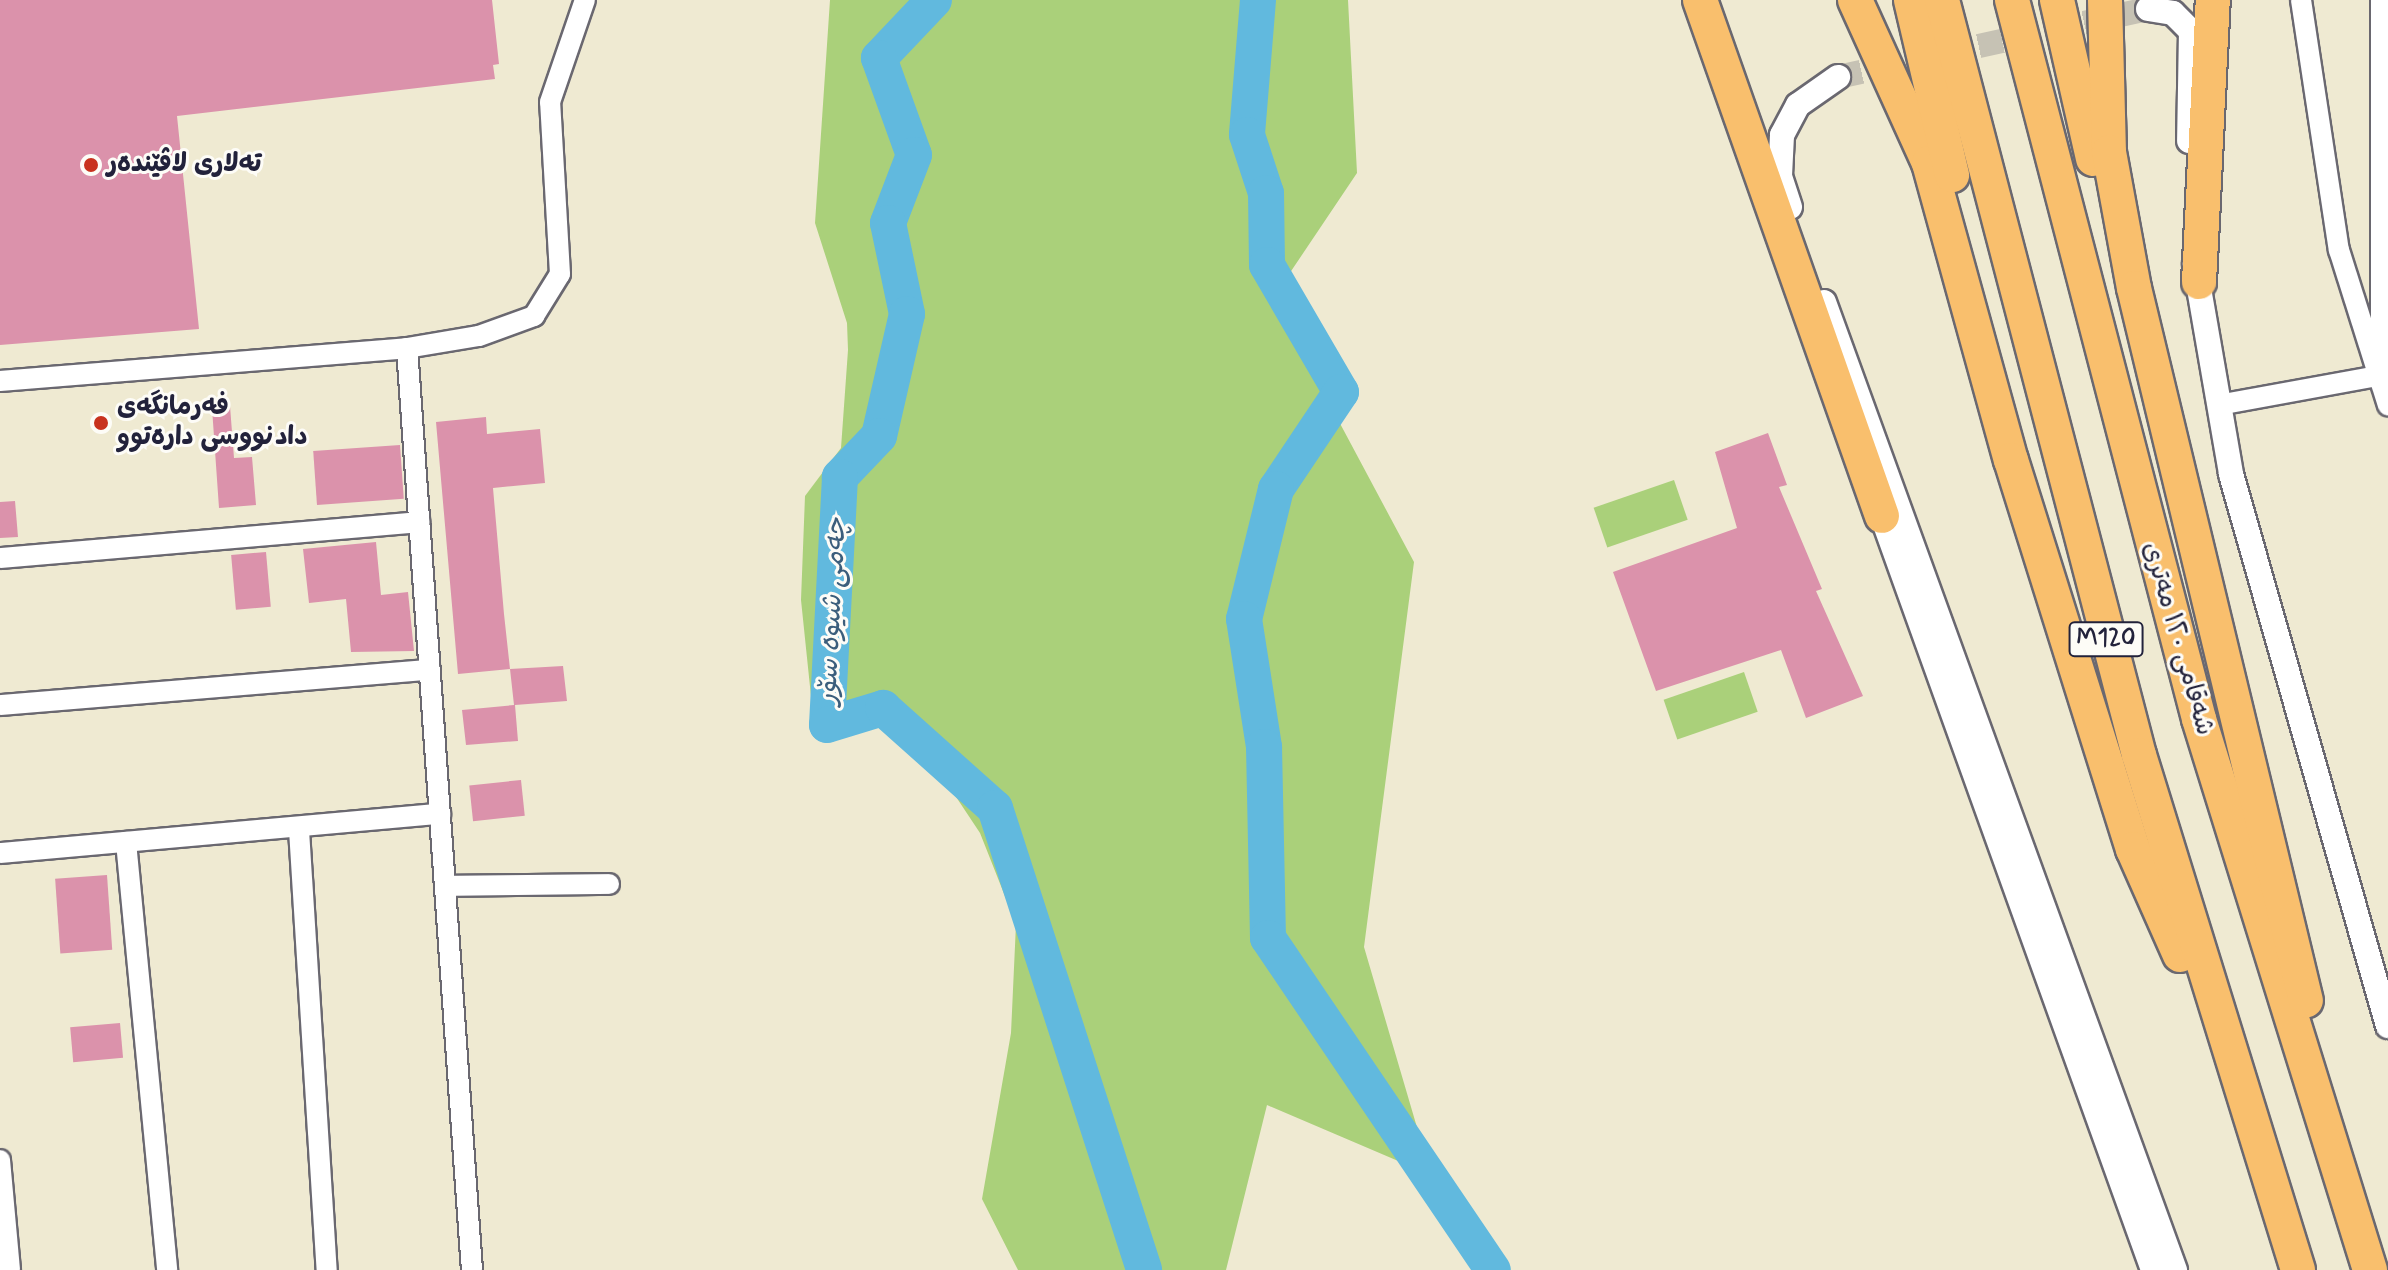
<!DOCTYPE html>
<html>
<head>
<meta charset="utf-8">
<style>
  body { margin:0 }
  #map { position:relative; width:2388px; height:1270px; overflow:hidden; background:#efead2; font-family:Mynerve,"Playpen Sans Arabic",sans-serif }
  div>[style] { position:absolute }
  .green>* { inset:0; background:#aad07a; transform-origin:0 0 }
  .river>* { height:36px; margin:-18px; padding:0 18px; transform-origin:18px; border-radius:18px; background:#61b9de }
  .building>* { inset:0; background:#db92ab; transform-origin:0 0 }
  .tertiary-tunnel>* { height:24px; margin-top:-12px; transform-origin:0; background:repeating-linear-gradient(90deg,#c6c2b4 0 24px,transparent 0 36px) }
  .roads { filter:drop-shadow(2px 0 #6a6870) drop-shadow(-2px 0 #6a6870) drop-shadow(0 2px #6a6870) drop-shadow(0 -2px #6a6870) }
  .minor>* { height:20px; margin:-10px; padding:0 10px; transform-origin:10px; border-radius:10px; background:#fff }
  .tertiary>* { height:24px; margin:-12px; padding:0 12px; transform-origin:12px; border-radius:12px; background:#fff }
  .motorway>* { height:34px; margin:-17px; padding:0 17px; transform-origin:17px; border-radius:17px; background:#f9bf6d }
  .dots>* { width:22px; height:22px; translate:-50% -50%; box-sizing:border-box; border:4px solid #fdfcf7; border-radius:50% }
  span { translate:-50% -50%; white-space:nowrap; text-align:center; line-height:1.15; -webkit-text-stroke:6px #fdfcf7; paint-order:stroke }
  .shield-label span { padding:2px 6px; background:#fdfcf7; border:2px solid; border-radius:6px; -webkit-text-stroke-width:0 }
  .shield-label { font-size:24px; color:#22223b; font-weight:700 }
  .poi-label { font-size:26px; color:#22223b; font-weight:700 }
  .left { translate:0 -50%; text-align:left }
  .street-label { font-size:26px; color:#22223b }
  .water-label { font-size:28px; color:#3b5e7c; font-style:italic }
</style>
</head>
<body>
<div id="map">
  <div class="green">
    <i style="clip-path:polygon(830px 0,1348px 0,1357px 173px,1273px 298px,1414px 562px,1364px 947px,1431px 1175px,1267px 1105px,1226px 1270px,1018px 1270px,982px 1199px,1011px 1033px,1016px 924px,980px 833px,913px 732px,812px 706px,801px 600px,805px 496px,841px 448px,848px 350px,847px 323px,815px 223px)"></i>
    <i style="left:1674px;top:480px;width:42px;height:85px;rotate:71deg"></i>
    <i style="left:1744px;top:672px;width:42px;height:85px;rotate:71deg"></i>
  </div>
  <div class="river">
    <i style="left:934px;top:0;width:80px;rotate:133.5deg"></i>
    <i style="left:879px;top:58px;width:103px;rotate:70.2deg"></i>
    <i style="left:914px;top:155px;width:73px;rotate:110.9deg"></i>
    <i style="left:888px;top:223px;width:93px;rotate:78.2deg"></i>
    <i style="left:907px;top:314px;width:125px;rotate:102.9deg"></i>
    <i style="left:879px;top:436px;width:57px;rotate:133.6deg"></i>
    <i style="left:840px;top:477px;width:248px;rotate:93deg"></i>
    <i style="left:827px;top:725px;width:59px;rotate:-16.9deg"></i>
    <i style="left:883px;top:708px;width:150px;rotate:41.8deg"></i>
    <i style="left:995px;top:808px;width:485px;rotate:72.1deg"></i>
    <i style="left:1258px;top:0;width:135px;rotate:94.7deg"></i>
    <i style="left:1247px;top:135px;width:61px;rotate:71.9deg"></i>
    <i style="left:1266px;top:193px;width:72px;rotate:89.2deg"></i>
    <i style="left:1267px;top:265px;width:147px;rotate:59.8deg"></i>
    <i style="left:1341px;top:392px;width:117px;rotate:123.8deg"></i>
    <i style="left:1276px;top:489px;width:134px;rotate:103.8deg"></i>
    <i style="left:1244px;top:619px;width:130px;rotate:81.1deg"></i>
    <i style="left:1264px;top:747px;width:191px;rotate:88.8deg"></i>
    <i style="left:1268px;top:938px;width:401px;rotate:55.9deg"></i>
  </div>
  <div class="building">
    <i style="clip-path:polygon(0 0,492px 0,499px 64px,493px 65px,495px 79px,177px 116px,199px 329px,0 345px)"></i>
    <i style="clip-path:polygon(230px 406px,234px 458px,252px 457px,256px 505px,219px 508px,212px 408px)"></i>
    <i style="clip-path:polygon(486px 417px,487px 434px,540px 429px,545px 483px,493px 488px,504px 614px,510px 669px,563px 666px,567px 701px,515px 705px,518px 741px,466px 745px,462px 710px,514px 705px,510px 669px,458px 674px,436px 422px)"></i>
    <i style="clip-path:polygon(1768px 433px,1787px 485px,1779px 487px,1822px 589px,1816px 591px,1863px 696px,1806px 718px,1781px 650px,1656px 691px,1613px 572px,1737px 528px,1715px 452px)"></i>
    <i style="left:400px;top:445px;width:54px;height:87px;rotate:86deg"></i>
    <i style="clip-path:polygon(15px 501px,18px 537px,0 538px,0 502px)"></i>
    <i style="clip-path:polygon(376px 542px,381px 595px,408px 592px,414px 651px,351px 652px,346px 599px,309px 603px,303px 549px)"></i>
    <i style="left:266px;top:552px;width:55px;height:35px;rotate:85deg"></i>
    <i style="left:521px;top:780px;width:36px;height:52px;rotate:84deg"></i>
    <i style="left:107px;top:875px;width:75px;height:52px;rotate:86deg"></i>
    <i style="left:120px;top:1023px;width:35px;height:50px;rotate:85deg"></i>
  </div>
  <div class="tertiary-tunnel">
    <i style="left:1838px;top:77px;width:317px;rotate:-12.4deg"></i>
  </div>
  <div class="roads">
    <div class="minor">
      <i style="left:2301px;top:0;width:253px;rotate:81.4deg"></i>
      <i style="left:2339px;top:250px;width:163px;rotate:72.5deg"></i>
      <i style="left:2381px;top:0;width:359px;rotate:90deg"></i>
      <i style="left:407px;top:348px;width:924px;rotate:85.97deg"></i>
      <i style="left:0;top:381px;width:408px;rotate:-4.6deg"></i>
      <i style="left:407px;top:348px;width:73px;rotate:-9.5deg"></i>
      <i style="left:479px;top:336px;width:59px;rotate:-20deg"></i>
      <i style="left:534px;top:316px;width:49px;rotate:-58.2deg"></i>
      <i style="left:560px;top:274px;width:172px;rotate:-93.3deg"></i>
      <i style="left:550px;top:102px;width:108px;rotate:-71.1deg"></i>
      <i style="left:2218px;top:405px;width:173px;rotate:-10.3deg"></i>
      <i style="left:0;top:558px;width:421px;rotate:-4.9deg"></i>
      <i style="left:0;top:705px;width:431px;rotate:-4.7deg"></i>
      <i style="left:299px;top:830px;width:441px;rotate:86.4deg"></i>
      <i style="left:126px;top:842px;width:430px;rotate:84.5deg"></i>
      <i style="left:0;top:853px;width:442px;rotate:-5.1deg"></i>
      <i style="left:445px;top:886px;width:164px;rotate:-0.7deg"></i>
      <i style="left:0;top:1160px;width:110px;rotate:84.8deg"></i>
    </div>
    <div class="tertiary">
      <i style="left:2148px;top:9px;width:25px;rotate:9deg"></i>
      <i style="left:2173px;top:13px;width:25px;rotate:45deg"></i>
      <i style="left:2191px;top:31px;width:110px;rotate:91deg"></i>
      <i style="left:1790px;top:207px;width:33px;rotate:-108deg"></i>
      <i style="left:1780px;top:176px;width:41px;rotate:-87.2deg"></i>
      <i style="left:1782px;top:135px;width:34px;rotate:-62deg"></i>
      <i style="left:1798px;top:105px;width:49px;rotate:-35deg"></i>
      <i style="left:2195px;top:265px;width:212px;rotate:80.2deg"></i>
      <i style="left:2231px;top:474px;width:574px;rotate:74.12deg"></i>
      <i style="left:1824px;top:302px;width:1030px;rotate:70.07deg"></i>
      <i style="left:1882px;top:516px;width:801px;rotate:70.23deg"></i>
    </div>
    <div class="motorway">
      <i style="left:1700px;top:0;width:547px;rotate:70.57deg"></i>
      <i style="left:1855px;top:0;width:179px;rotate:65.6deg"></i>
      <i style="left:1929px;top:163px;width:308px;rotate:74.6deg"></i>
      <i style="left:2011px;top:460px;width:408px;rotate:72.6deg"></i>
      <i style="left:2133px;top:849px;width:116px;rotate:66.1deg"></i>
      <i style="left:1911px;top:0;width:180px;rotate:76.8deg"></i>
      <i style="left:1942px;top:0;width:780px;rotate:75.38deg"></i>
      <i style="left:2139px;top:755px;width:539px;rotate:72.84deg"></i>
      <i style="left:2012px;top:0;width:743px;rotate:75.42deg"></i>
      <i style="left:2199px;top:719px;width:577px;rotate:72.76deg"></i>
      <i style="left:2057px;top:0;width:163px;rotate:77.2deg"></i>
      <i style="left:2105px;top:0;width:152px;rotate:88.5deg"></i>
      <i style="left:2109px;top:152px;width:138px;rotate:79.6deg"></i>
      <i style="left:2134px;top:288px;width:733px;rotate:76.44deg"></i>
      <i style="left:2199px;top:282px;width:282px;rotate:-87.2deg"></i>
    </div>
  </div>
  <div class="dots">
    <i style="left:91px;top:165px;background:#c8321e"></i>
    <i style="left:101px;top:423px;background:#c8321e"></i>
  </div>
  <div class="shield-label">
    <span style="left:2106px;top:639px">M120</span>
  </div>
  <div class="poi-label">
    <span class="left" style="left:107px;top:165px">تەلاری لاڤێندەر</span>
    <span class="left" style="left:117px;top:423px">فەرمانگەی<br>دادنووسی دارەتوو</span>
  </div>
  <div class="street-label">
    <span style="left:2177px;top:639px;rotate:74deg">شەقامی ١٢٠ مەتری</span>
  </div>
  <div class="water-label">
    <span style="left:833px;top:611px;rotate:-87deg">چەمی شیوە سۆر</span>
  </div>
</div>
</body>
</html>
